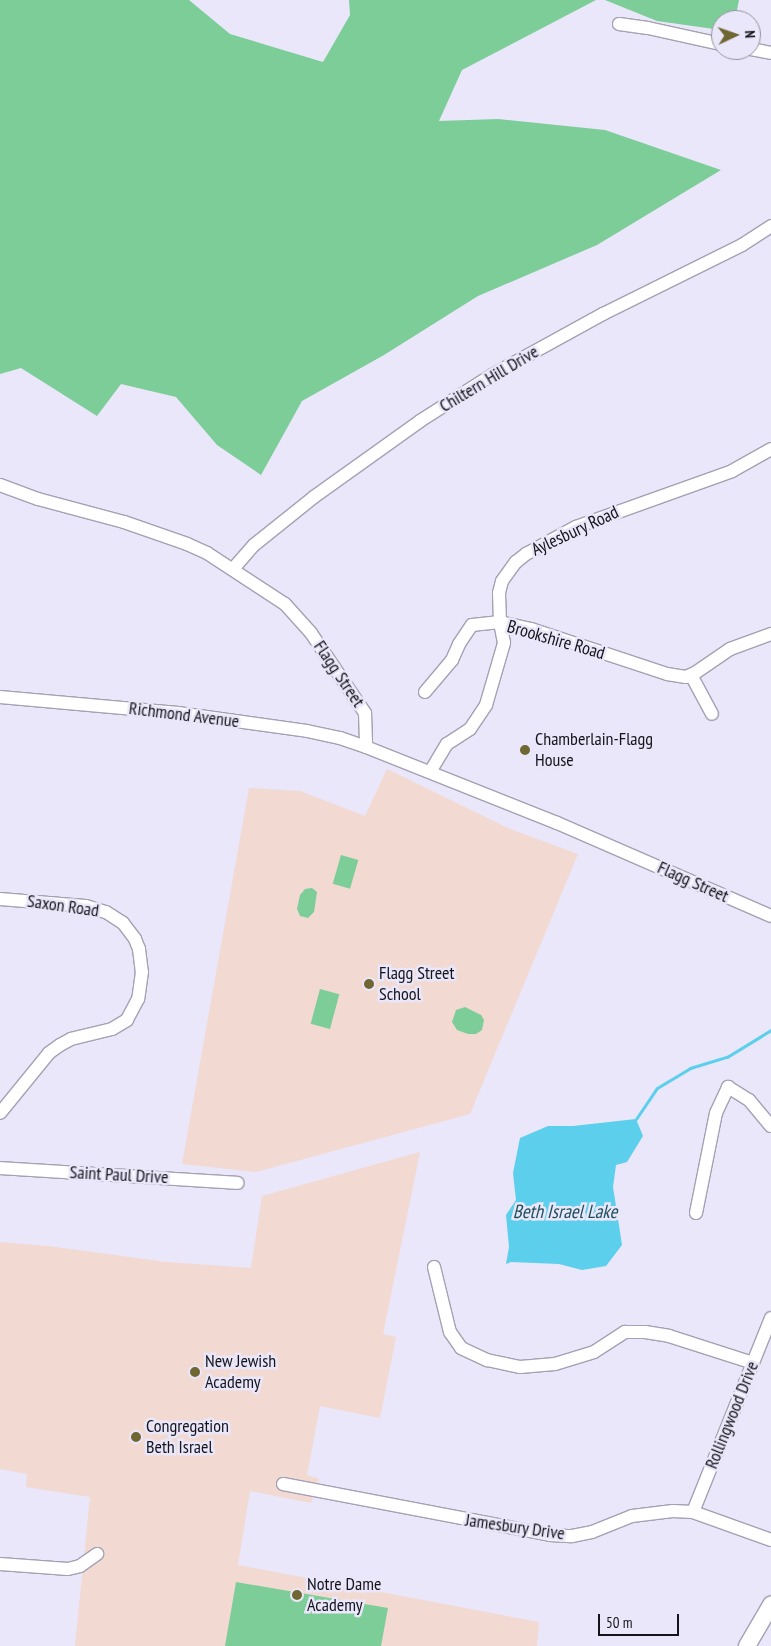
<!DOCTYPE html>
<html>
<head>
<meta charset="utf-8">
<style>
  body { margin:0 }
  #map { position:relative; width:771px; height:1646px; overflow:hidden; background:#e9e7f9; font-family:"PT Sans Narrow",sans-serif }
  div>[style] { position:absolute }
  .education>* { inset:0; background:#f2d9d1 }
  .green>* { inset:0; background:#7dcd99; transform-origin:0 0 }
  .water>* { inset:0; background:#5bcfeb }
  .stream>* { height:3px; margin:-1.5px; padding:0 1.5px; transform-origin:1.5px; border-radius:1.5px; background:#5bcfeb }
  .roads { filter:drop-shadow(1px 0 #a3a1b3) drop-shadow(-1px 0 #a3a1b3) drop-shadow(0 1px #a3a1b3) drop-shadow(0 -1px #a3a1b3) }
  .minor>* { height:12px; margin:-6px; padding:0 6px; transform-origin:6px; border-radius:6px; background:#fff }
  .major>* { height:16px; margin:-8px; padding:0 8px; transform-origin:8px; border-radius:8px; background:#fff }
  .dots>* { width:14px; height:14px; translate:-50% -50%; box-sizing:border-box; border:2px solid #e9e7f9; border-radius:50% }
  span { translate:-50% -50%; white-space:nowrap; text-align:center; line-height:1.15; -webkit-text-stroke:5px #e9e7f9; paint-order:stroke }
  .street-label { font-size:18px; color:#15141a }
  .poi-label { font-size:18px; color:#15141a }
  .left { translate:0 -50%; text-align:left }
  .water-label { font-size:19px; color:#1f515d; font-style:italic }
  .north { position:absolute; left:711px; top:10px; width:50px; height:50px; box-sizing:border-box; background:#e9e7f9; border:1px solid #9493a0; border-radius:50%; rotate:87deg; font-size:14px; font-weight:700; line-height:20px; text-align:center; color:#15141a }
  .north::after { content:''; display:block; margin:auto; width:18px; height:22px; background:#706632; clip-path:polygon(50% 0,100% 100%,50% 72%,0 100%) }
  .scale { position:absolute; left:598px; top:1614px; width:81px; height:22px; box-sizing:border-box; border:2px solid #15141a; border-top:0; padding-left:6px; font-size:15px; line-height:18px; white-space:nowrap; color:#15141a; -webkit-text-stroke:4px #e9e7f9; paint-order:stroke }
</style>
</head>
<body>
<div id="map">
  <div class="education">
    <i style="clip-path:polygon(387px 769px,510px 829px,578px 854px,470px 1114px,256px 1172px,182px 1164px,249px 788px,300px 791px,365px 816px)"></i>
    <i style="clip-path:polygon(420px 1152px,383px 1334px,396px 1337px,380px 1418px,320px 1406px,307px 1475px,319px 1479px,311px 1503px,250px 1491px,238px 1565px,539px 1622px,537px 1646px,75px 1646px,90px 1497px,26px 1487px,27px 1474px,0 1469px,0 1242px,48px 1246px,166px 1262px,251px 1268px,262px 1196px)"></i>
  </div>
  <div class="green">
    <i style="clip-path:polygon(0 0,189px 0,230px 34px,323px 62px,350px 15px,349px 0,596px 0,462px 70px,439px 121px,498px 119px,605px 130px,721px 170px,597px 245px,478px 296px,384px 355px,302px 401px,261px 475px,217px 445px,176px 397px,121px 384px,97px 416px,21px 368px,0 374px)"></i>
    <i style="clip-path:polygon(605px 0,739px 0,735px 20px,721px 20px,721px 30px,657px 21px)"></i>
    <i style="left:341px;top:855px;width:18px;height:30px;rotate:16deg"></i>
    <i style="clip-path:polygon(312px 888px,317px 892px,314px 912px,308px 918px,300px 916px,297px 909px,300px 895px,305px 889px)"></i>
    <i style="left:320px;top:989px;width:20px;height:36px;rotate:15deg"></i>
    <i style="clip-path:polygon(465px 1007px,481px 1015px,484px 1020px,482px 1030px,476px 1034px,468px 1034px,457px 1030px,452px 1022px,456px 1010px)"></i>
    <i style="clip-path:polygon(236px 1582px,388px 1608px,381px 1646px,225px 1646px)"></i>
  </div>
  <div class="water">
    <i style="clip-path:polygon(636px 1119px,643px 1136px,627px 1162px,616px 1165px,613px 1187px,622px 1245px,606px 1266px,582px 1270px,559px 1264px,511px 1262px,506px 1264px,509px 1247px,506px 1215px,516px 1200px,513px 1173px,520px 1138px,548px 1126px,573px 1126px)"></i>
  </div>
  <div class="stream">
    <i style="left:636px;top:1119px;width:37px;rotate:-56deg"></i>
    <i style="left:657px;top:1088px;width:39px;rotate:-31deg"></i>
    <i style="left:690px;top:1068px;width:39px;rotate:-17deg"></i>
    <i style="left:727px;top:1057px;width:52px;rotate:-31.5deg"></i>
  </div>
  <div class="roads">
    <div class="minor">
      <i style="left:619px;top:24px;width:29px;rotate:8deg"></i>
      <i style="left:648px;top:28px;width:75px;rotate:12.4deg"></i>
      <i style="left:751px;top:49px;width:20px;rotate:11deg"></i>
      <i style="left:0;top:485px;width:40px;rotate:20.2deg"></i>
      <i style="left:38px;top:499px;width:89px;rotate:15deg"></i>
      <i style="left:124px;top:522px;width:67px;rotate:19.2deg"></i>
      <i style="left:187px;top:544px;width:22px;rotate:24deg"></i>
      <i style="left:207px;top:553px;width:93px;rotate:33.2deg"></i>
      <i style="left:285px;top:604px;width:39px;rotate:48deg"></i>
      <i style="left:311px;top:633px;width:97px;rotate:56deg"></i>
      <i style="left:365px;top:713px;width:34px;rotate:88deg"></i>
      <i style="left:366px;top:747px;width:206px;rotate:21.7deg"></i>
      <i style="left:557px;top:823px;width:233px;rotate:23.5deg"></i>
      <i style="left:233px;top:569px;width:32px;rotate:-49deg"></i>
      <i style="left:254px;top:545px;width:77px;rotate:-38.7deg"></i>
      <i style="left:314px;top:497px;width:130px;rotate:-35.6deg"></i>
      <i style="left:420px;top:421px;width:85px;rotate:-32.6deg"></i>
      <i style="left:492px;top:375px;width:127px;rotate:-28.8deg"></i>
      <i style="left:603px;top:314px;width:155px;rotate:-26.4deg"></i>
      <i style="left:742px;top:245px;width:35px;rotate:-33deg"></i>
      <i style="left:691px;top:675px;width:44px;rotate:61.7deg"></i>
      <i style="left:425px;top:692px;width:42px;rotate:-49.8deg"></i>
      <i style="left:452px;top:660px;width:17px;rotate:-66deg"></i>
      <i style="left:459px;top:644px;width:23px;rotate:-56deg"></i>
      <i style="left:472px;top:625px;width:28px;rotate:-6deg"></i>
      <i style="left:500px;top:622px;width:29px;rotate:-92deg"></i>
      <i style="left:499px;top:593px;width:12px;rotate:-76deg"></i>
      <i style="left:502px;top:581px;width:24px;rotate:-54deg"></i>
      <i style="left:516px;top:562px;width:13px;rotate:-39deg"></i>
      <i style="left:526px;top:554px;width:57px;rotate:-28.4deg"></i>
      <i style="left:576px;top:527px;width:166px;rotate:-19.7deg"></i>
      <i style="left:732px;top:471px;width:45px;rotate:-29.4deg"></i>
      <i style="left:0;top:697px;width:179px;rotate:5.1deg"></i>
      <i style="left:178px;top:713px;width:130px;rotate:7.9deg"></i>
      <i style="left:307px;top:731px;width:34px;rotate:12deg"></i>
      <i style="left:340px;top:738px;width:28px;rotate:19deg"></i>
      <i style="left:430px;top:772px;width:33px;rotate:-59deg"></i>
      <i style="left:447px;top:744px;width:27px;rotate:-33deg"></i>
      <i style="left:470px;top:729px;width:29px;rotate:-56deg"></i>
      <i style="left:486px;top:705px;width:65px;rotate:-73.8deg"></i>
      <i style="left:504px;top:643px;width:21px;rotate:-101deg"></i>
      <i style="left:500px;top:622px;width:32px;rotate:13deg"></i>
      <i style="left:531px;top:629px;width:143px;rotate:18.3deg"></i>
      <i style="left:667px;top:674px;width:19px;rotate:9deg"></i>
      <i style="left:686px;top:677px;width:10px;rotate:-24deg"></i>
      <i style="left:695px;top:673px;width:42px;rotate:-34.4deg"></i>
      <i style="left:730px;top:649px;width:44px;rotate:-20.1deg"></i>
      <i style="left:0;top:899px;width:86px;rotate:4.7deg"></i>
      <i style="left:86px;top:906px;width:21px;rotate:17deg"></i>
      <i style="left:106px;top:912px;width:20px;rotate:33deg"></i>
      <i style="left:123px;top:923px;width:20px;rotate:53deg"></i>
      <i style="left:135px;top:939px;width:11px;rotate:68deg"></i>
      <i style="left:139px;top:949px;width:23px;rotate:83deg"></i>
      <i style="left:142px;top:972px;width:27px;rotate:98deg"></i>
      <i style="left:138px;top:999px;width:24px;rotate:118deg"></i>
      <i style="left:127px;top:1020px;width:17px;rotate:149deg"></i>
      <i style="left:112px;top:1029px;width:42px;rotate:166.3deg"></i>
      <i style="left:71px;top:1039px;width:13px;rotate:151deg"></i>
      <i style="left:60px;top:1045px;width:14px;rotate:144deg"></i>
      <i style="left:49px;top:1053px;width:77px;rotate:129.2deg"></i>
      <i style="left:0;top:1168px;width:238px;rotate:3.6deg"></i>
      <i style="left:696px;top:1213px;width:102px;rotate:-78.7deg"></i>
      <i style="left:716px;top:1113px;width:29px;rotate:-65deg"></i>
      <i style="left:728px;top:1087px;width:25px;rotate:32deg"></i>
      <i style="left:749px;top:1100px;width:34px;rotate:50deg"></i>
      <i style="left:434px;top:1267px;width:67px;rotate:76.2deg"></i>
      <i style="left:450px;top:1332px;width:19px;rotate:55deg"></i>
      <i style="left:461px;top:1348px;width:29px;rotate:25deg"></i>
      <i style="left:487px;top:1360px;width:34px;rotate:12deg"></i>
      <i style="left:520px;top:1367px;width:35px;rotate:-5deg"></i>
      <i style="left:555px;top:1364px;width:41px;rotate:-17.1deg"></i>
      <i style="left:594px;top:1352px;width:37px;rotate:-33deg"></i>
      <i style="left:625px;top:1332px;width:20px"></i>
      <i style="left:645px;top:1332px;width:24px;rotate:9deg"></i>
      <i style="left:669px;top:1336px;width:88px;rotate:17.8deg"></i>
      <i style="left:283px;top:1484px;width:272px;rotate:10.8deg"></i>
      <i style="left:550px;top:1535px;width:22px;rotate:3deg"></i>
      <i style="left:572px;top:1536px;width:20px;rotate:-11deg"></i>
      <i style="left:592px;top:1532px;width:43px;rotate:-21.8deg"></i>
      <i style="left:632px;top:1516px;width:41px;rotate:-7deg"></i>
      <i style="left:673px;top:1511px;width:20px;rotate:3deg"></i>
      <i style="left:693px;top:1512px;width:83px;rotate:19.7deg"></i>
      <i style="left:693px;top:1512px;width:209px;rotate:-68.1deg"></i>
      <i style="left:0;top:1564px;width:68px;rotate:4.2deg"></i>
      <i style="left:68px;top:1569px;width:12px;rotate:-14deg"></i>
      <i style="left:80px;top:1566px;width:21px;rotate:-35deg"></i>
    </div>
    <div class="major">
      <i style="left:747px;top:1646px;width:48px;rotate:-59.7deg"></i>
    </div>
  </div>
  <div class="dots">
    <i style="left:525px;top:750px;background:#706632"></i>
    <i style="left:369px;top:984px;background:#706632"></i>
    <i style="left:195px;top:1372px;background:#706632"></i>
    <i style="left:136px;top:1437px;background:#706632"></i>
    <i style="left:297px;top:1595px;background:#706632"></i>
  </div>
  <div class="street-label">
    <span style="left:489px;top:379px;rotate:-31deg">Chiltern Hill Drive</span>
    <span style="left:575px;top:531px;rotate:-25deg">Aylesbury Road</span>
    <span style="left:556px;top:640px;rotate:16deg">Brookshire Road</span>
    <span style="left:339px;top:674px;rotate:56deg">Flagg Street</span>
    <span style="left:184px;top:715px;rotate:7deg">Richmond Avenue</span>
    <span style="left:693px;top:882px;rotate:24deg">Flagg Street</span>
    <span style="left:63px;top:906px;rotate:8deg">Saxon Road</span>
    <span style="left:119px;top:1175px;rotate:3deg">Saint Paul Drive</span>
    <span style="left:732px;top:1415px;rotate:-68deg">Rollingwood Drive</span>
    <span style="left:515px;top:1527px;rotate:8deg">Jamesbury Drive</span>
  </div>
  <div class="poi-label">
    <span class="left" style="left:535px;top:750px">Chamberlain-Flagg<br>House</span>
    <span class="left" style="left:379px;top:984px">Flagg Street<br>School</span>
    <span class="left" style="left:205px;top:1372px">New Jewish<br>Academy</span>
    <span class="left" style="left:146px;top:1437px">Congregation<br>Beth Israel</span>
    <span class="left" style="left:307px;top:1595px">Notre Dame<br>Academy</span>
  </div>
  <div class="water-label">
    <span style="left:565px;top:1212px">Beth Israel Lake</span>
  </div>
  <div class="north">N</div>
  <div class="scale">50 m</div>
</div>
</body>
</html>
